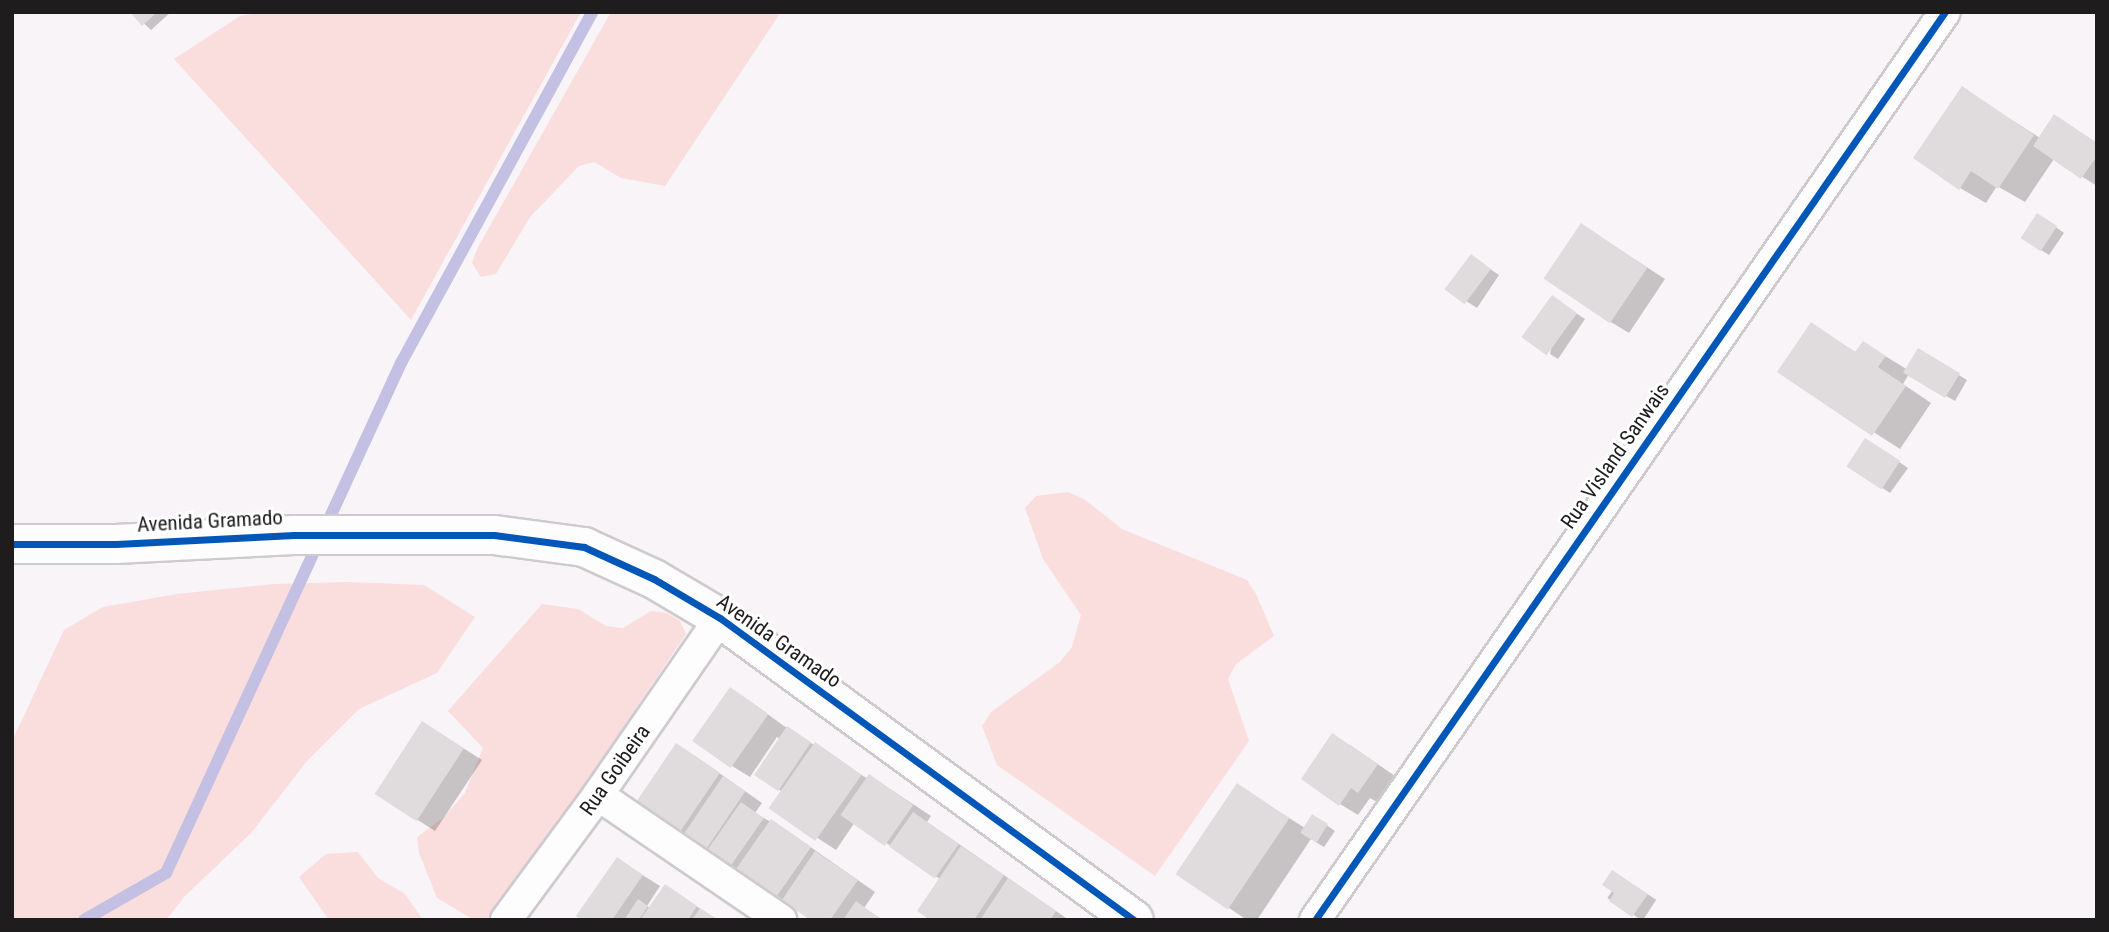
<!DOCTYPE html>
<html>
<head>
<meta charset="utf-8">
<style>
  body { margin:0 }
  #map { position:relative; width:2109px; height:932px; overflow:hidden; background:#f9f4f7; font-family:"Roboto Condensed",sans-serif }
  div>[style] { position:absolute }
  .green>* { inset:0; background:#fadddd }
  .shadow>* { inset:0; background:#0003; transform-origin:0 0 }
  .stream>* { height:12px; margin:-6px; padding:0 6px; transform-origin:6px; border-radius:6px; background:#c3c0e3 }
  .building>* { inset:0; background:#e0dcde; transform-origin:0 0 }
  .roads { filter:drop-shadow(2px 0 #cecacd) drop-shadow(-2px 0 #cecacd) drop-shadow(0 2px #cecacd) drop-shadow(0 -2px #cecacd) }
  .street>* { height:30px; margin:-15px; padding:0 15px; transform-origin:15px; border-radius:15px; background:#fefdfe }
  .secondary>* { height:38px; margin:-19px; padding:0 19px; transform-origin:19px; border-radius:19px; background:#fefdfe }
  .cycleway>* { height:7px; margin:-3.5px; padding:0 3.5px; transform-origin:3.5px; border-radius:3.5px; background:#0057b8 }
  span { translate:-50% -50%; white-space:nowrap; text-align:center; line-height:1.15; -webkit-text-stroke:6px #fff; paint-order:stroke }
  .street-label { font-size:21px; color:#1f1c1e }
  .frame { position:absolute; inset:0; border:14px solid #1f1c1e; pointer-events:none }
</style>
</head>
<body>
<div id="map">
  <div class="green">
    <i style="clip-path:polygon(263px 12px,581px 12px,411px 320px,174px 59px,240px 16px)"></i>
    <i style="clip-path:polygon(611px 12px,781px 12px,665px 186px,621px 178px,594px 162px,579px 166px,530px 217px,496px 274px,481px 277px,472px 263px,477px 249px)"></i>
    <i style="clip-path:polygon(1068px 492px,1084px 499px,1122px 529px,1247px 580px,1256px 594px,1274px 636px,1236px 664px,1228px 679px,1249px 741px,1155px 876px,997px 765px,982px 726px,991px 712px,1060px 662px,1072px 647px,1081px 615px,1043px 559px,1025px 508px,1036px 496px)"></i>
    <i style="clip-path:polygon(349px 582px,424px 585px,475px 617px,437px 673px,359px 709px,307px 761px,251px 833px,185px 896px,166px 920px,12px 920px,12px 741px,64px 630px,103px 607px,177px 594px,274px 584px)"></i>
    <i style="clip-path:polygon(542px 604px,578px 609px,606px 626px,623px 628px,651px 611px,667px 613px,680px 621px,686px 634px,496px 917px,474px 920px,437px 898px,419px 853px,417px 837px,443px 818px,465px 793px,483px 748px,448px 711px)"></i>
    <i style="clip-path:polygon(358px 852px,378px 878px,405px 894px,423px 920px,329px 920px,299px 877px,326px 854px)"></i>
  </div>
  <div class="shadow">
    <i style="clip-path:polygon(132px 12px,171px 12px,151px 30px)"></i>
    <i style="clip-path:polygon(1962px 88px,2040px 138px,2055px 116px,2097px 143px,2097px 186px,2054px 159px,2025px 202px,1997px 186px,1986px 203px,1960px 188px)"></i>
    <i style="clip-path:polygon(2046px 220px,2064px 233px,2049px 255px,2022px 238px)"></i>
    <i style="clip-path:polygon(1582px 225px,1665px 279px,1629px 333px,1611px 322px)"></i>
    <i style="clip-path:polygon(1480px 262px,1499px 275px,1477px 308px,1449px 290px)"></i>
    <i style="clip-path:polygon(1561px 303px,1585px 319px,1558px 359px,1550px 354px)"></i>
    <i style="clip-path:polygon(1811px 324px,1857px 353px,1864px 343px,1908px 370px,1919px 351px,1967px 380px,1955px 401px,1909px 374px,1903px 384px,1931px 403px,1900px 449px,1780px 372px)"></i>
    <i style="clip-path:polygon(1874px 445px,1908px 468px,1890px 493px,1848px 465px)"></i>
    <i style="clip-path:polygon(748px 700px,784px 726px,868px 779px,869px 776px,887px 787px,931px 816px,927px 822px,1069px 920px,933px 920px,940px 879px,855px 822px,836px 850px,772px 808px,783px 792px,756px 775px,780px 739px,777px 737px,750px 777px,732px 766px)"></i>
    <i style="clip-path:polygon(441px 734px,482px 760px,435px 831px,377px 794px)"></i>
    <i style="clip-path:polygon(1350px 745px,1395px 776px,1377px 802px,1370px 798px,1358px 815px,1340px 804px)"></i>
    <i style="clip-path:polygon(695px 756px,762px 803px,755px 813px,789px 832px,875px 892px,864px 908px,883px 920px,813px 920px,638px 802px)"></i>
    <i style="clip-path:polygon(1238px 786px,1305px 828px,1322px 822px,1335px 831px,1324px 847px,1311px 839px,1257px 920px,1247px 920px,1178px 874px)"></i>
    <i style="clip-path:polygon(617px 859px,660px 886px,647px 906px,650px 908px,674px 892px,718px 920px,584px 920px)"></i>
    <i style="left:1621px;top:877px;width:42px;height:25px;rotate:33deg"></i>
  </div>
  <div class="stream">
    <i style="left:84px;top:920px;width:95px;rotate:-29.8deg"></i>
    <i style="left:166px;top:873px;width:562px;rotate:-65.26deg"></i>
    <i style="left:401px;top:363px;width:400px;rotate:-61.4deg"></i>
  </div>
  <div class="building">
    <i style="clip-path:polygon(130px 12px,157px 12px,142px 26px)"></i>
    <i style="clip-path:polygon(1962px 86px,2034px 135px,1998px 189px,1971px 171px,1959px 190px,1913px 158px)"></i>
    <i style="clip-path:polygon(2054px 114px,2097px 143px,2097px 156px,2081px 179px,2033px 146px)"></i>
    <i style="left:2037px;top:213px;width:24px;height:30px;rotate:33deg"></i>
    <i style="left:1581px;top:223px;width:80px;height:67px;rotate:34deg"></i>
    <i style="left:1471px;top:254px;width:25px;height:44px;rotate:37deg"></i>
    <i style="left:1552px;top:295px;width:31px;height:52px;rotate:36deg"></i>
    <i style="clip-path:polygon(1811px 322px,1855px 352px,1863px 341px,1886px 356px,1878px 367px,1906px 386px,1872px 436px,1777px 372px)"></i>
    <i style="left:1918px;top:348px;width:49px;height:29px;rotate:31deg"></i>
    <i style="left:1865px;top:438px;width:42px;height:34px;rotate:33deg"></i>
    <i style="left:730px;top:687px;width:47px;height:66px;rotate:35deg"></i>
    <i style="left:422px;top:721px;width:50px;height:87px;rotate:33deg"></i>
    <i style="left:787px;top:726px;width:29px;height:59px;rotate:34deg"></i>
    <i style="clip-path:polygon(1332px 733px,1378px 764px,1358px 793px,1351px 788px,1339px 806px,1301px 779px)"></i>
    <i style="left:815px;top:742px;width:57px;height:81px;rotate:35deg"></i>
    <i style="left:676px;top:743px;width:53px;height:71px;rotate:34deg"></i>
    <i style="left:869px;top:774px;width:54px;height:50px;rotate:35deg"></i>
    <i style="left:723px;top:776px;width:27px;height:71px;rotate:34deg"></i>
    <i style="left:1237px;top:783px;width:63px;height:110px;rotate:34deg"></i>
    <i style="left:741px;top:802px;width:28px;height:59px;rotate:35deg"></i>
    <i style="left:913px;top:812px;width:56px;height:42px;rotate:35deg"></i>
    <i style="left:1312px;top:814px;width:19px;height:22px;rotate:32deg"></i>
    <i style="left:771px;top:819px;width:49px;height:64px;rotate:35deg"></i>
    <i style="clip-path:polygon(961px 846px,1004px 875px,974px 920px,930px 920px,917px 911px)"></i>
    <i style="clip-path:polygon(815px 851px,858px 880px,830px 920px,810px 920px,782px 900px)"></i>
    <i style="clip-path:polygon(617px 857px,643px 875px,612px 920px,581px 920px,576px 916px)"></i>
    <i style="clip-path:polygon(1612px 870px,1648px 894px,1632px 917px,1609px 901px,1614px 893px,1602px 885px)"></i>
    <i style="clip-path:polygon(1008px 878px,1056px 911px,1050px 920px,980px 920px)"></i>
    <i style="clip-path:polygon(665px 884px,697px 906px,688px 920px,640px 920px)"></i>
    <i style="clip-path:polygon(638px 899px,648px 906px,640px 918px,624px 920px)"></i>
    <i style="clip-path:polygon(856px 901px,882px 920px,843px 920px)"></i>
    <i style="clip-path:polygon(700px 908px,718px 920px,692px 920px)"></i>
  </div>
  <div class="roads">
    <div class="street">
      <i style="left:598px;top:795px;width:222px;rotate:34.3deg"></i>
      <i style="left:506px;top:920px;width:155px;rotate:-53.6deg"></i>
      <i style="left:598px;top:795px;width:215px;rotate:-55.4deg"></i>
      <i style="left:1315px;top:920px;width:1105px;rotate:-55.25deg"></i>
    </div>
    <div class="secondary">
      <i style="left:12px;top:544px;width:104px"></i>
      <i style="left:116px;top:544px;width:178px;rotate:-2.9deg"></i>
      <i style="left:294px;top:535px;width:200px"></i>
      <i style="left:494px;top:535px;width:91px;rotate:7.6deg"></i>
      <i style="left:584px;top:547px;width:77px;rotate:24.6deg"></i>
      <i style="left:654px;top:579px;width:77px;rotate:30.6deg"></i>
      <i style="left:720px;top:618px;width:512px;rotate:36.11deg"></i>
    </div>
  </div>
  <div class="cycleway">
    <i style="left:12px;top:544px;width:104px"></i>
    <i style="left:116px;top:544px;width:178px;rotate:-2.9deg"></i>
    <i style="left:294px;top:535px;width:200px"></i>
    <i style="left:494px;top:535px;width:91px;rotate:7.6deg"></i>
    <i style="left:584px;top:547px;width:77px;rotate:24.6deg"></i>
    <i style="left:654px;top:579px;width:77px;rotate:30.6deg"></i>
    <i style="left:720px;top:618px;width:512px;rotate:36.11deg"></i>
    <i style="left:1315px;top:920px;width:1105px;rotate:-55.25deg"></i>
  </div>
  <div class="street-label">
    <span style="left:1615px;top:456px;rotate:-55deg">Rua Visland Sanwais</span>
    <span style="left:210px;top:521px;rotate:-3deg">Avenida Gramado</span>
    <span style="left:779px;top:641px;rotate:35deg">Avenida Gramado</span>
    <span style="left:615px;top:770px;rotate:-55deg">Rua Goibeira</span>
  </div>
  <div class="frame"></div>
</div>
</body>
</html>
